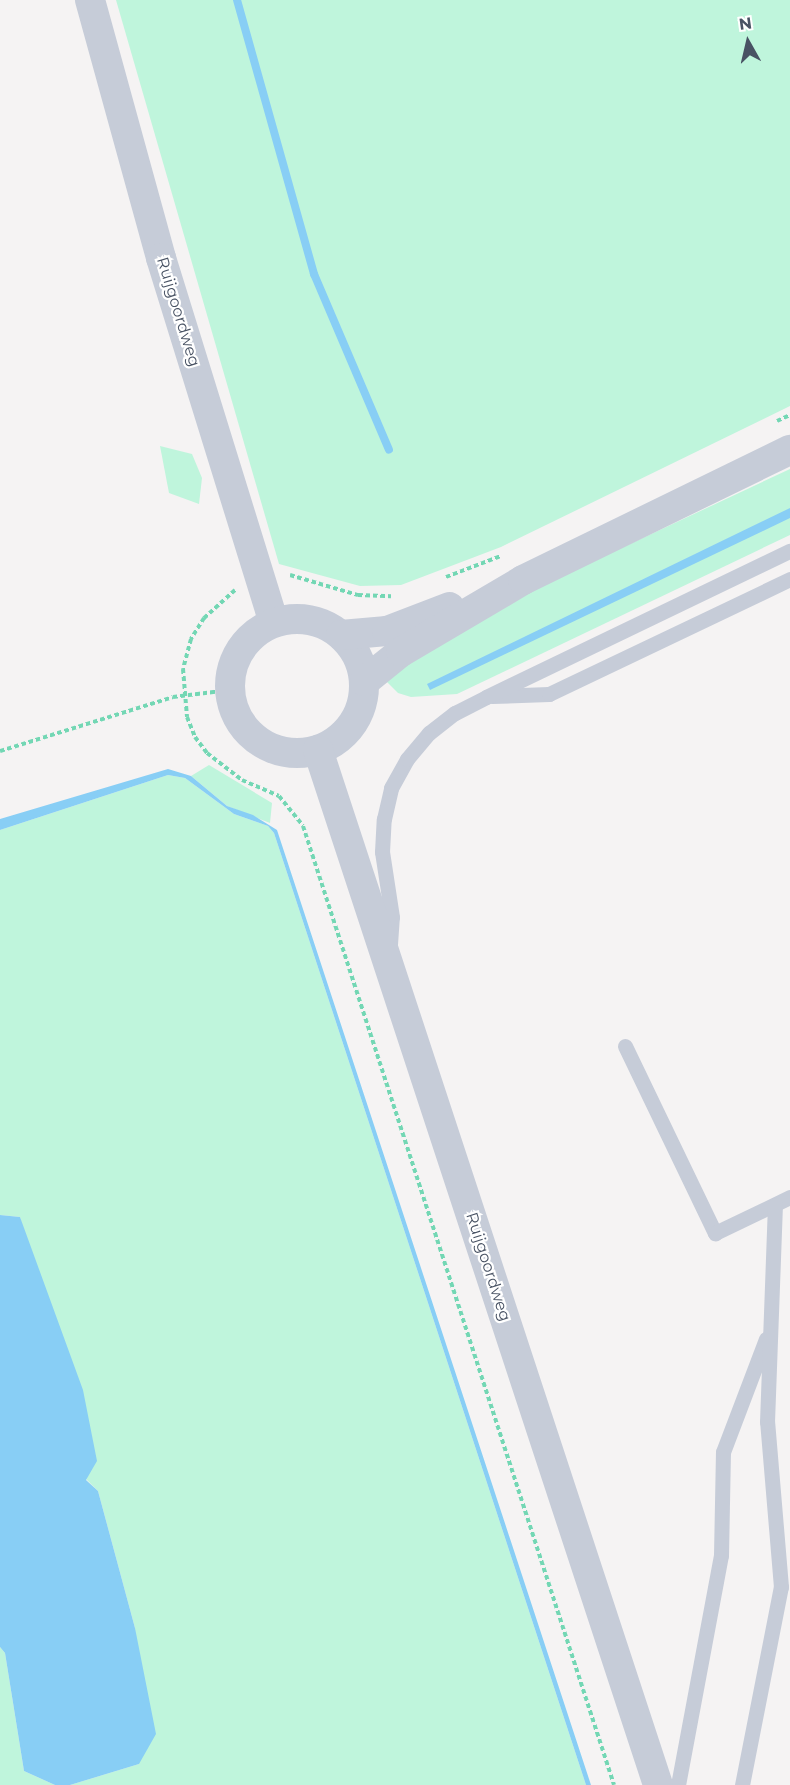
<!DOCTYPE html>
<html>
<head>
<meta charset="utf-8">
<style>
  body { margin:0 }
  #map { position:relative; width:790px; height:1785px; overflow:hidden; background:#f5f3f3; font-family:Montserrat,sans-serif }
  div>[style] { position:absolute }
  .green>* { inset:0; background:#bff5dc }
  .water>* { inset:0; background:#88cef5 }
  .stream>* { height:8px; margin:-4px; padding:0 4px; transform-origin:4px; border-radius:4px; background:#88cef5 }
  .path>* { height:4px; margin-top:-2px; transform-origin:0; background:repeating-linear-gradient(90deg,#73d7b4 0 4.5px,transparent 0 7.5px) }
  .lane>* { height:15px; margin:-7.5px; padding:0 7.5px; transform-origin:7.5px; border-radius:7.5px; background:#c6ccd8 }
  .street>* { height:30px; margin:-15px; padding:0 15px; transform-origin:15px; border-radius:15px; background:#c6ccd8 }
  .street>.ring { margin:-15px; padding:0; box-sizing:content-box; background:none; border:30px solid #c6ccd8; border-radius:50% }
  span { translate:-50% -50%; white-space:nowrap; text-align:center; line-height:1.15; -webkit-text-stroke:4.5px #fff; paint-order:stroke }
  .street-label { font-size:16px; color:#485263 }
  .north { position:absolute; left:718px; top:12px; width:60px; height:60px; -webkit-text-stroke:4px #fff; paint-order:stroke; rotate:352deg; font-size:16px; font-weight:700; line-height:24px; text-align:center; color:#485263 }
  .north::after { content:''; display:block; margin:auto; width:21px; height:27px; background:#485263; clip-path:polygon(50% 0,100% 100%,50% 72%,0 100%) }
</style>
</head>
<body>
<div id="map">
  <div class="green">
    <i style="clip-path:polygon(116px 0,790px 0,790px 406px,501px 547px,401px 585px,360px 586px,279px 564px)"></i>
    <i style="clip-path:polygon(160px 446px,192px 454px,202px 478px,199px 504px,169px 493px)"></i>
    <i style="clip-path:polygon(790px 469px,790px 535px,457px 694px,411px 697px,398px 693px,386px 681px,394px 667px,521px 595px)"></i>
    <i style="clip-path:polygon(209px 765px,272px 803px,270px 823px,227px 806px,191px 776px)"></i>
    <i style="clip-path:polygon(168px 775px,185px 778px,234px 814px,268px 826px,274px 833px,586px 1785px,70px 1785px,139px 1764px,135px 1628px,98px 1491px,86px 1479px,20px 1217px,0 1215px,0 830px)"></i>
    <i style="clip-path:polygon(0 1647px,5px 1653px,24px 1771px,55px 1785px,0 1785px)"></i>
  </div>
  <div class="water">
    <i style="clip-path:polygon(790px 508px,790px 518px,430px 690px,427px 684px)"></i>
    <i style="clip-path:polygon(168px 769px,191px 776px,227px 806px,253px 815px,277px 830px,591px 1785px,586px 1785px,274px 833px,268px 826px,234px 814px,185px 778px,168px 775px,0 830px,0 819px)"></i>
    <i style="clip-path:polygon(0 1215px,20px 1217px,83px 1390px,97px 1461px,86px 1480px,98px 1491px,135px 1628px,156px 1734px,139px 1764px,70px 1785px,55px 1785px,24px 1771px,5px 1653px,0 1647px)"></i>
  </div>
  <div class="stream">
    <i style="left:237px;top:0;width:285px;rotate:74.3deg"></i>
    <i style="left:314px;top:274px;width:191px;rotate:66.9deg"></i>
  </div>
  <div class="path">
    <i style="left:777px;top:421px;width:14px;rotate:-25deg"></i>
    <i style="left:290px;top:575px;width:71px;rotate:16.4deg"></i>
    <i style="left:358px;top:595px;width:33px;rotate:2deg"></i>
    <i style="left:446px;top:577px;width:59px;rotate:-20.9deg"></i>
    <i style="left:235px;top:590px;width:42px;rotate:137.9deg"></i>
    <i style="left:204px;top:618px;width:25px;rotate:122deg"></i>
    <i style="left:191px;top:639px;width:31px;rotate:105deg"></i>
    <i style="left:183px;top:669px;width:48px;rotate:85.2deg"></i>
    <i style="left:187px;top:717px;width:22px;rotate:68deg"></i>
    <i style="left:195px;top:737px;width:20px;rotate:53deg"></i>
    <i style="left:207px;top:753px;width:44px;rotate:37.6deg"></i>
    <i style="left:242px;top:780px;width:40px;rotate:23.4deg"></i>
    <i style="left:279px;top:796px;width:38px;rotate:51deg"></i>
    <i style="left:303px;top:826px;width:1008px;rotate:72.03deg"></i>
    <i style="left:0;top:751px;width:181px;rotate:-17.3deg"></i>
    <i style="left:173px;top:697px;width:57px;rotate:-7deg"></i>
  </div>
  <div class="lane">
    <i style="left:492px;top:696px;width:57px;rotate:-2deg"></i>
    <i style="left:549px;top:694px;width:267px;rotate:-25.5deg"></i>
    <i style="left:390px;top:944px;width:27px;rotate:-86deg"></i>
    <i style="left:392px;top:917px;width:66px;rotate:-98.7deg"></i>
    <i style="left:382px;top:852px;width:33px;rotate:-87deg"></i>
    <i style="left:384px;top:819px;width:32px;rotate:-77deg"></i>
    <i style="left:391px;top:788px;width:33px;rotate:-61deg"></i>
    <i style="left:407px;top:759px;width:34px;rotate:-50deg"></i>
    <i style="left:429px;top:733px;width:33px;rotate:-38deg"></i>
    <i style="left:455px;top:713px;width:35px;rotate:-27deg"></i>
    <i style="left:486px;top:697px;width:337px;rotate:-25.7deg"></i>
    <i style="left:625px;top:1046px;width:208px;rotate:64.3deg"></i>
    <i style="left:715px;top:1233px;width:83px;rotate:-25.6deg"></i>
    <i style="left:678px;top:1785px;width:234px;rotate:-79.4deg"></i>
    <i style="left:721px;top:1555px;width:103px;rotate:-88.9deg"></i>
    <i style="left:723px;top:1452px;width:121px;rotate:-69.2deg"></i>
    <i style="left:742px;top:1785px;width:202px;rotate:-78.9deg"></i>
    <i style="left:781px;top:1587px;width:166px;rotate:-94.8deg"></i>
    <i style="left:767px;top:1422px;width:217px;rotate:-87.9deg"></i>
  </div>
  <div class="street">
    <i style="left:90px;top:0;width:268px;rotate:74.6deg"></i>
    <i style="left:161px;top:258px;width:381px;rotate:72.8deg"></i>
    <i class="ring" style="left:230px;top:619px;width:104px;height:104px"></i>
    <i style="left:341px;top:635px;width:46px;rotate:-5deg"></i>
    <i style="left:387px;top:631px;width:67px;rotate:-20.9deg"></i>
    <i style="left:365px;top:681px;width:46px;rotate:-38.9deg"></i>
    <i style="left:401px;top:652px;width:142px;rotate:-30.5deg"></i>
    <i style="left:523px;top:580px;width:297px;rotate:-26deg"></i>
    <i style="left:318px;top:750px;width:1089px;rotate:71.81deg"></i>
  </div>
  <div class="street-label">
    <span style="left:178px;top:312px;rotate:73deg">Ruijgoordweg</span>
    <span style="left:488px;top:1267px;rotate:72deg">Ruijgoordweg</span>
  </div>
  <div class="north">N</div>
</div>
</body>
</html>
